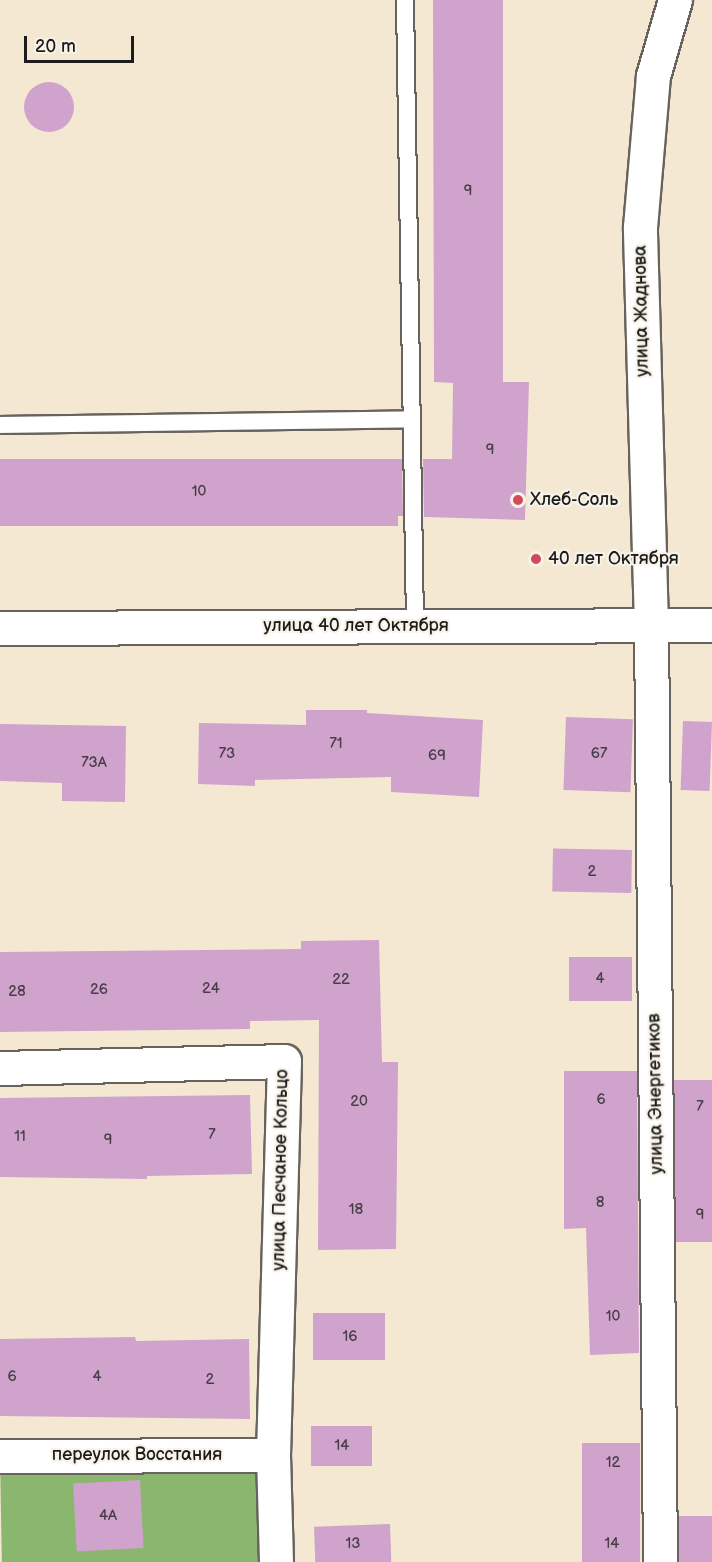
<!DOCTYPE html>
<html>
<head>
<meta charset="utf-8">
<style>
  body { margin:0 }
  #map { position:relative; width:712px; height:1562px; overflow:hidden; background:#f4e8d3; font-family:"Balsamiq Sans",sans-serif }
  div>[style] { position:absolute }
  .forest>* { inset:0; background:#8bb66d; transform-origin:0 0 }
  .building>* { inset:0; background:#cfa3cc; transform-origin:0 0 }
  .round { border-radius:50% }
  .roads { filter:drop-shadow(2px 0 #68635c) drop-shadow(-2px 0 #68635c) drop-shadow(0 2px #68635c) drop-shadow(0 -2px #68635c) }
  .lane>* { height:16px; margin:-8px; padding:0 8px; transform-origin:8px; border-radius:8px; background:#fff }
  .street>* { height:33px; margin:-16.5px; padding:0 16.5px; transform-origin:16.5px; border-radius:16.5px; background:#fff }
  .dots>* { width:16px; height:16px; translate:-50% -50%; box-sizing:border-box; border:3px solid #f7f3e8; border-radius:50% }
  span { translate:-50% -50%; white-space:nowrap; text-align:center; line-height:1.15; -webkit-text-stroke:4.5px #f7f3e8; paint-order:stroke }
  .number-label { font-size:15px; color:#493e48 }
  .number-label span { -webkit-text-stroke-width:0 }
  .street-label { font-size:18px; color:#1c1c1c }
  .poi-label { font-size:18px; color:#1c1c1c }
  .left { translate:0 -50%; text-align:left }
  .scale { position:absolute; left:24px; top:36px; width:110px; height:27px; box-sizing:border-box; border:3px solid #1c1c1c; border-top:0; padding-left:8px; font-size:18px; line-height:21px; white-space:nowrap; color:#1c1c1c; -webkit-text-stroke:4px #f7f3e8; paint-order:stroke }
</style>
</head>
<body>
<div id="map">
  <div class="forest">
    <i style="left:273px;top:1454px;width:108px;height:273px;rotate:89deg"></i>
  </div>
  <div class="building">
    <i style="clip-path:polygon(433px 0,503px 0,503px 382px,529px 382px,525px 520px,424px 517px,423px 459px,452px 459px,453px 383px,434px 382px)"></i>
    <i class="round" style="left:24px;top:82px;width:50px;height:50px"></i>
    <i style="clip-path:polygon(0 459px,402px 459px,403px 516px,398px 516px,398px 526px,0 526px)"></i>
    <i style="clip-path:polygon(306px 710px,367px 710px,367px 713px,483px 720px,479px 797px,391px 792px,391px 777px,255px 780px,255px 786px,198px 784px,199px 723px,306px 725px)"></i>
    <i style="left:566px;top:717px;width:67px;height:73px;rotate:2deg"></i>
    <i style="left:683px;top:721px;width:29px;height:69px;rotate:2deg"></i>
    <i style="clip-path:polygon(0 724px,126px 726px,125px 802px,62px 801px,62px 783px,0 781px)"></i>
    <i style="left:632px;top:850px;width:43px;height:79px;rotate:91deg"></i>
    <i style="clip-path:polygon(379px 940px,382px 1062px,398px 1062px,396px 1249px,318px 1250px,319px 1020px,250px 1021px,250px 1029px,0 1032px,0 952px,301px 949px,301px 941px)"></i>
    <i style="left:569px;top:957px;width:63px;height:44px"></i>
    <i style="clip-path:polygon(564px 1071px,637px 1071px,639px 1353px,590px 1355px,586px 1228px,564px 1229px)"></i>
    <i style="left:712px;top:1080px;width:162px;height:38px;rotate:90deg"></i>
    <i style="clip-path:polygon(250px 1095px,252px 1174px,147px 1176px,147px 1179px,0 1177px,0 1098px)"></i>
    <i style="left:313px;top:1313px;width:72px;height:47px"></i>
    <i style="clip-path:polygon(135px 1337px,136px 1341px,249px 1339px,250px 1419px,0 1416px,0 1339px)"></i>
    <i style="left:311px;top:1426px;width:61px;height:40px"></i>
    <i style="left:640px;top:1443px;width:119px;height:58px;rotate:90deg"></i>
    <i style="left:140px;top:1480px;width:68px;height:67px;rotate:87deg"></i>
    <i style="left:678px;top:1516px;width:34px;height:46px"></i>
    <i style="left:390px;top:1524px;width:38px;height:76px;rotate:88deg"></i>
  </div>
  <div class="roads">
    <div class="lane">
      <i style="left:405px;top:0;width:626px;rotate:89.08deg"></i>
      <i style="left:0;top:425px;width:411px;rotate:-0.8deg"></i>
    </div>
    <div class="street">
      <i style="left:0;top:628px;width:712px;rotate:-0.24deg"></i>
      <i style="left:0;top:1068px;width:284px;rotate:-1.4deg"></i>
      <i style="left:284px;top:1061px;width:394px;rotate:91.6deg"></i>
      <i style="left:273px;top:1455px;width:107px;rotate:88.4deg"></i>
      <i style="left:0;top:1456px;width:273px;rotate:-0.2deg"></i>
      <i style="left:660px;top:1562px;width:936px;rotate:-90.55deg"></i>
      <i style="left:651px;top:626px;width:399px;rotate:-91.6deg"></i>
      <i style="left:640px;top:227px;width:152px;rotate:-85.1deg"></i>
      <i style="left:653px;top:76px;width:79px;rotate:-73.9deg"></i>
    </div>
  </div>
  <div class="dots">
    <i style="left:518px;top:500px;background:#d1495b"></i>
    <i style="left:536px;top:559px;background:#d1495b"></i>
  </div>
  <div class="number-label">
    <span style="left:468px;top:191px">9</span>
    <span style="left:490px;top:450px">9</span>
    <span style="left:199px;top:492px">10</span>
    <span style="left:336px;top:744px">71</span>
    <span style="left:227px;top:754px">73</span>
    <span style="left:599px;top:754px">67</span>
    <span style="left:437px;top:756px">69</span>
    <span style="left:94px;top:763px">73А</span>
    <span style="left:592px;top:872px">2</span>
    <span style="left:600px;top:979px">4</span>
    <span style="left:341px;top:980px">22</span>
    <span style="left:211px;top:989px">24</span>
    <span style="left:99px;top:990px">26</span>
    <span style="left:17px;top:992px">28</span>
    <span style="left:601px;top:1100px">6</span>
    <span style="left:359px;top:1102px">20</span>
    <span style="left:700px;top:1107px">7</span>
    <span style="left:212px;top:1135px">7</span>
    <span style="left:20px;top:1137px">11</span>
    <span style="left:108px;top:1140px">9</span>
    <span style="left:600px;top:1203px">8</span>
    <span style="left:356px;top:1210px">18</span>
    <span style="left:700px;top:1215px">9</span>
    <span style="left:613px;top:1317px">10</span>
    <span style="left:350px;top:1337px">16</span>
    <span style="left:12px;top:1377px">6</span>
    <span style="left:97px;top:1377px">4</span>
    <span style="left:210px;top:1380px">2</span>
    <span style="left:342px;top:1446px">14</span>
    <span style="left:613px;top:1463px">12</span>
    <span style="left:108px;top:1516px">4А</span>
    <span style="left:353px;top:1544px">13</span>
    <span style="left:612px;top:1544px">14</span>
  </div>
  <div class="street-label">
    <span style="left:642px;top:311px;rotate:-91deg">улица Жаднова</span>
    <span style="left:356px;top:626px">улица 40 лет Октября</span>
    <span style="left:656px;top:1094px;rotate:-91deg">улица Энергетиков</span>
    <span style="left:281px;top:1170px;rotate:-89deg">улица Песчаное Кольцо</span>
    <span style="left:137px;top:1455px">переулок Восстания</span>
  </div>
  <div class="poi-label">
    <span class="left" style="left:530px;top:500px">Хлеб-Соль</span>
    <span class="left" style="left:548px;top:559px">40 лет Октября</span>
  </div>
  <div class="scale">20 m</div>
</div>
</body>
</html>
